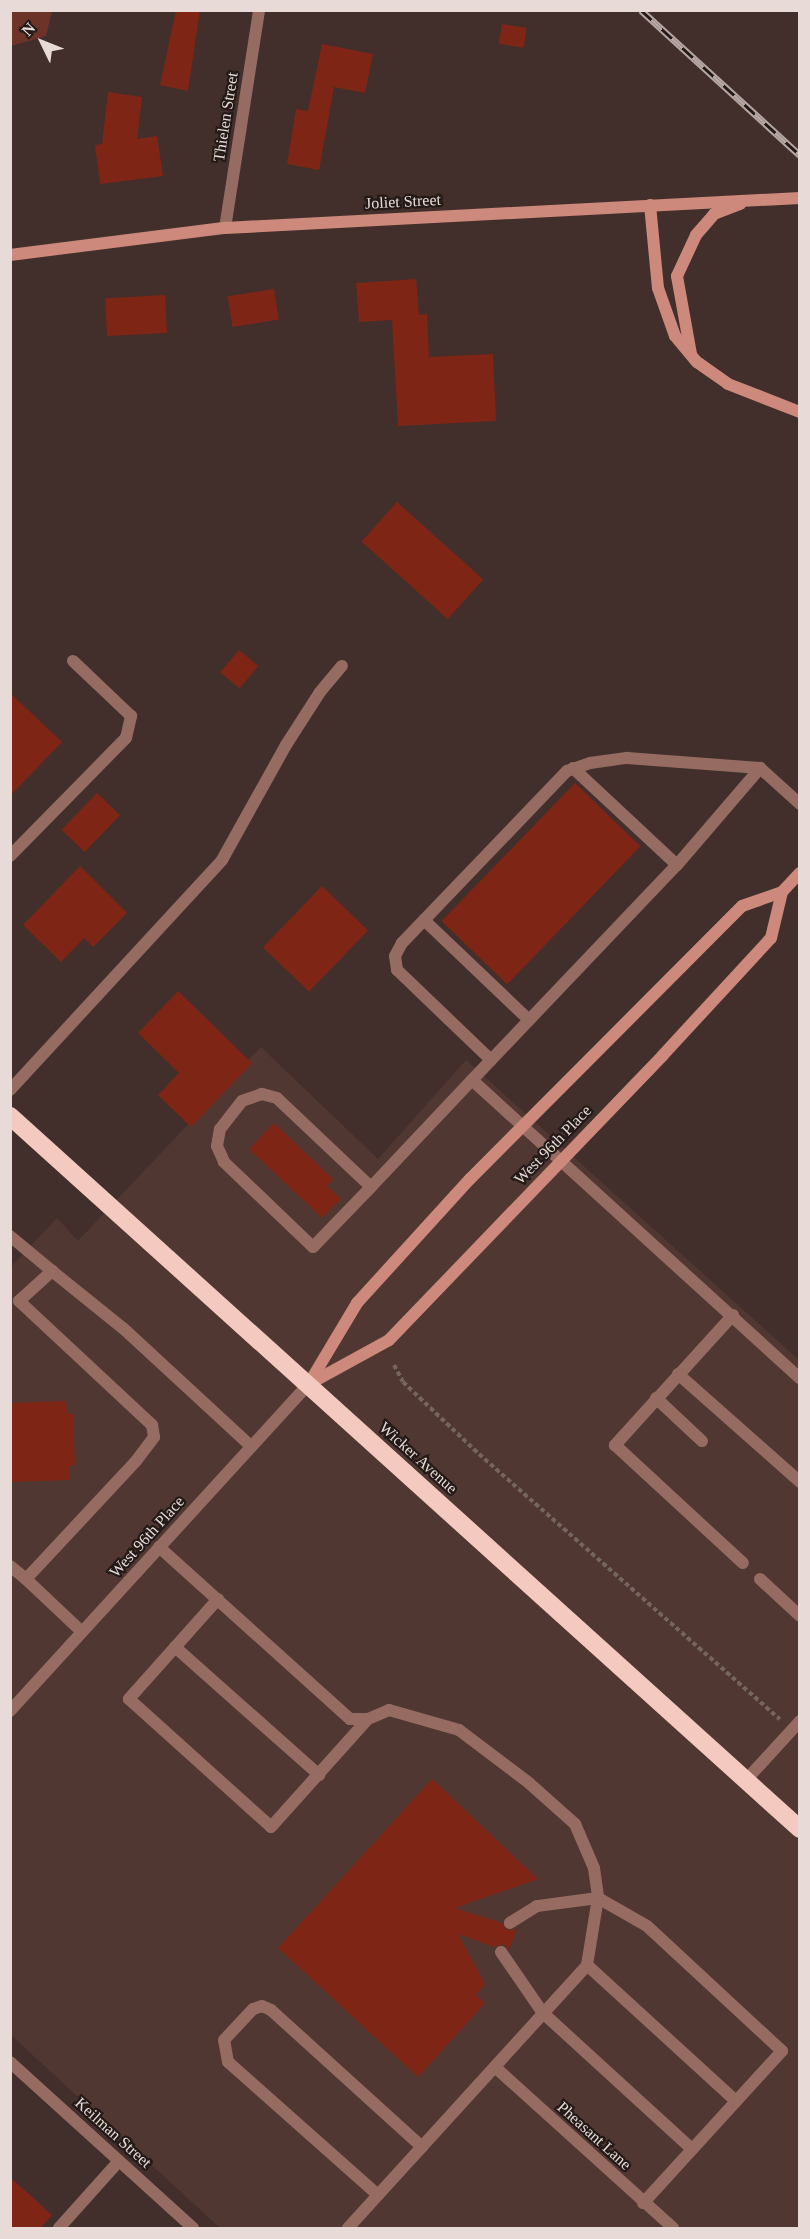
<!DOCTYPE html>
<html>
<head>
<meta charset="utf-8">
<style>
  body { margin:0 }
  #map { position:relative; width:810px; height:2239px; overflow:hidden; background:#422f2b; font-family:Georgia,serif }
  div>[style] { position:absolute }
  .built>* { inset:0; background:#513732 }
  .green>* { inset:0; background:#6c3328 }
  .building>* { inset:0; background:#7f2515; transform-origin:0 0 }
  .path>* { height:4px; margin-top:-2px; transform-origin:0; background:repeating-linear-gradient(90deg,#756460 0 4.5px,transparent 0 7.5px) }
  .lane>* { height:12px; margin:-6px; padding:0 6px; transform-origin:6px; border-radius:6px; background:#966c62 }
  .street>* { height:12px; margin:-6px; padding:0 6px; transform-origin:6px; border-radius:6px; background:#966c62 }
  .secondary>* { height:12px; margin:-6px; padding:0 6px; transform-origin:6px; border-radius:6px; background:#cd897b }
  .highway>* { height:18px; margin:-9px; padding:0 9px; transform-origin:9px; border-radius:9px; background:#f4c9bf }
  .rail>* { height:7px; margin-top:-3.5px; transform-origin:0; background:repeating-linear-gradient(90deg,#231a18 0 14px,#b6a7a4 0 28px); box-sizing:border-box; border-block:2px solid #b6a7a4 }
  span { translate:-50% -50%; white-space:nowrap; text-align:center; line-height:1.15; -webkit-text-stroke:4.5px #231a18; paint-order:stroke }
  .street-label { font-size:16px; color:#e7dad7 }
  .frame { position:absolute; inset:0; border:12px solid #e7dad7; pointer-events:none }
  .north { position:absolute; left:12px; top:12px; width:60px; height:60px; -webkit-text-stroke:4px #231a18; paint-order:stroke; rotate:313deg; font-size:16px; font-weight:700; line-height:24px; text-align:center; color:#e7dad7 }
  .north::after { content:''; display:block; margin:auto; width:21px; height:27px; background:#e7dad7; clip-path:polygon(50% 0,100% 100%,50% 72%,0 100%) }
</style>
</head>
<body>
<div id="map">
  <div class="built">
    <i style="clip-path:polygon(261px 1047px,378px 1159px,466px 1060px,799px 1360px,799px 2228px,220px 2228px,11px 2035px,10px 1268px,57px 1218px,78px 1241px)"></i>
  </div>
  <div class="green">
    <i style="clip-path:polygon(11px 10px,52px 11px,46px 36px,11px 46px)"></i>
  </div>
  <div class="building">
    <i style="clip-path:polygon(176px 10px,200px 10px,188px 91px,160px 85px)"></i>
    <i style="left:502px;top:24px;width:25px;height:20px;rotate:9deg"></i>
    <i style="clip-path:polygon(322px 44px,373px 54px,365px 93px,334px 87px,319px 170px,287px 164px,296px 109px,308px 111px)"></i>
    <i style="clip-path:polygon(108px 92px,142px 97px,137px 139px,157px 136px,163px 176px,100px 184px,95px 145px,102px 144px)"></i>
    <i style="clip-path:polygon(416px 279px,419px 315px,427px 314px,429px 357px,493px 354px,496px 421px,398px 426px,392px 320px,359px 322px,356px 283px)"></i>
    <i style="left:274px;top:289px;width:31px;height:47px;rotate:81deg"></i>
    <i style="left:165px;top:295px;width:38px;height:60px;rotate:87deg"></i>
    <i style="left:397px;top:502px;width:116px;height:53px;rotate:42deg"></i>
    <i style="left:239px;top:650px;width:25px;height:29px;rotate:40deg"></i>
    <i style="clip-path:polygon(10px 693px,62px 742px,10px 796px)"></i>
    <i style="left:575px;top:783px;width:91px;height:192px;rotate:44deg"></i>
    <i style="left:97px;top:793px;width:32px;height:51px;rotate:44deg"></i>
    <i style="clip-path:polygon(80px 866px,127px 913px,93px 947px,84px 938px,61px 962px,23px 925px)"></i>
    <i style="left:322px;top:886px;width:64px;height:85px;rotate:44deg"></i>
    <i style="clip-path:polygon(178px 991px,252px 1063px,191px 1127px,158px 1095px,179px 1073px,138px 1033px)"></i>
    <i style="clip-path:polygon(274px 1123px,333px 1179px,327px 1186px,341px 1199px,322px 1218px,249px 1149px)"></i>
    <i style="clip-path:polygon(66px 1401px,67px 1414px,73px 1414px,75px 1465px,69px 1466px,70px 1480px,10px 1482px,10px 1403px)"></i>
    <i style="clip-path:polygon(432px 1779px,538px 1879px,455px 1908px,502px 1923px,507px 1930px,517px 1929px,509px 1950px,504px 1944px,494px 1947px,458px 1934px,485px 1984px,476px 1995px,485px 2003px,418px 2077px,278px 1948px)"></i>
    <i style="clip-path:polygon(10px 2177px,52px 2215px,40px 2229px,10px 2229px)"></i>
  </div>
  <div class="path">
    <i style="left:394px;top:1365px;width:19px;rotate:62deg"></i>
    <i style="left:403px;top:1382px;width:105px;rotate:43.5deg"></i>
    <i style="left:479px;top:1454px;width:401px;rotate:41.4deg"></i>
  </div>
  <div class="lane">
    <i style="left:573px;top:768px;width:142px;rotate:43deg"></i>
    <i style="left:10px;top:856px;width:165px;rotate:-45.5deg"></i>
    <i style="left:126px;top:738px;width:23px;rotate:-77deg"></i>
    <i style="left:131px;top:716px;width:80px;rotate:-136.5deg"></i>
    <i style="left:424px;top:920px;width:145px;rotate:43.6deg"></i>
    <i style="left:491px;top:1060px;width:130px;rotate:-136.2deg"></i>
    <i style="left:397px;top:970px;width:14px;rotate:-98deg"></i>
    <i style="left:395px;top:956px;width:15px;rotate:-62deg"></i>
    <i style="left:402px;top:943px;width:238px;rotate:-46.2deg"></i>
    <i style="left:567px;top:771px;width:24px;rotate:-19deg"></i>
    <i style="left:590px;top:763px;width:37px;rotate:-8deg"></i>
    <i style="left:627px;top:758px;width:133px;rotate:4.3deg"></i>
    <i style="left:472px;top:1080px;width:297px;rotate:-46.4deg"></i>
    <i style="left:677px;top:865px;width:128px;rotate:-49.4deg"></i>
    <i style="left:760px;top:768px;width:54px;rotate:42deg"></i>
    <i style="left:10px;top:1090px;width:313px;rotate:-47.3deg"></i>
    <i style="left:222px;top:860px;width:132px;rotate:-60.9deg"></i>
    <i style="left:286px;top:745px;width:63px;rotate:-57.3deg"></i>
    <i style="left:320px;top:692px;width:34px;rotate:-50deg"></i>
    <i style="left:371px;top:1187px;width:129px;rotate:-136.6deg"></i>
    <i style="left:277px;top:1098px;width:16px;rotate:-165deg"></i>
    <i style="left:262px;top:1094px;width:21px;rotate:161deg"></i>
    <i style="left:242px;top:1101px;width:36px;rotate:128deg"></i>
    <i style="left:220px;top:1129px;width:17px;rotate:100deg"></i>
    <i style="left:217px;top:1146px;width:17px;rotate:66deg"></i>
    <i style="left:224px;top:1162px;width:123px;rotate:43.7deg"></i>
    <i style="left:313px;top:1247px;width:83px;rotate:-46deg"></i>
    <i style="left:371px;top:1187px;width:147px;rotate:-46.7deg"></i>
    <i style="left:472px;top:1080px;width:443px;rotate:42.3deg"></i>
    <i style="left:10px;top:1236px;width:55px;rotate:39.8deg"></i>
    <i style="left:733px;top:1315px;width:176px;rotate:132.2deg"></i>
    <i style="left:615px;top:1445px;width:174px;rotate:42.7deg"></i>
    <i style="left:678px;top:1374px;width:163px;rotate:41.5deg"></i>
    <i style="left:656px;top:1398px;width:63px;rotate:43.1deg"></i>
    <i style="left:159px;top:1547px;width:257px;rotate:42deg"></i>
    <i style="left:350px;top:1719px;width:18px"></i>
    <i style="left:368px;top:1719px;width:23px;rotate:-23deg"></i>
    <i style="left:389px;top:1710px;width:73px;rotate:15.9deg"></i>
    <i style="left:459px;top:1730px;width:88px;rotate:37.1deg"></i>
    <i style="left:529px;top:1783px;width:62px;rotate:41.7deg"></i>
    <i style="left:575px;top:1824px;width:48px;rotate:66.6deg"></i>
    <i style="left:594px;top:1868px;width:30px;rotate:82deg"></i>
    <i style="left:598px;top:1898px;width:56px;rotate:29.7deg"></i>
    <i style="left:647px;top:1926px;width:184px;rotate:42.8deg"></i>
    <i style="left:782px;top:2051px;width:206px;rotate:132.4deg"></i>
    <i style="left:10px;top:1566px;width:21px;rotate:39deg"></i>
    <i style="left:760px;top:1579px;width:54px;rotate:42.8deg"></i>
    <i style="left:218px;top:1599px;width:134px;rotate:131.7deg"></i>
    <i style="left:129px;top:1699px;width:191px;rotate:42deg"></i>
    <i style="left:271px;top:1827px;width:145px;rotate:-48.1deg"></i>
    <i style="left:82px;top:1632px;width:77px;rotate:-136.6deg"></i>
    <i style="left:26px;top:1579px;width:161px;rotate:-47deg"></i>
    <i style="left:136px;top:1461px;width:30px;rotate:-53deg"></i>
    <i style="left:154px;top:1437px;width:12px;rotate:-99deg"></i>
    <i style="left:152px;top:1425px;width:182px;rotate:-137deg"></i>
    <i style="left:19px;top:1301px;width:45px;rotate:-42.3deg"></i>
    <i style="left:52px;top:1271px;width:92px;rotate:38.9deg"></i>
    <i style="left:124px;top:1329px;width:173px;rotate:42.7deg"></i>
    <i style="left:175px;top:1647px;width:193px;rotate:41.6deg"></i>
    <i style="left:746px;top:1780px;width:80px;rotate:-47.5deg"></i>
    <i style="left:501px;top:1952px;width:74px;rotate:55.5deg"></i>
    <i style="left:543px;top:2013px;width:202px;rotate:42.4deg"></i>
    <i style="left:587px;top:1965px;width:202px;rotate:42.4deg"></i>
    <i style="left:378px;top:2195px;width:200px;rotate:-138.4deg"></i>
    <i style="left:228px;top:2062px;width:22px;rotate:-100deg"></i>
    <i style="left:224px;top:2040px;width:42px;rotate:-46.9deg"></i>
    <i style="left:253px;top:2009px;width:9px;rotate:-18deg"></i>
    <i style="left:262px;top:2006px;width:10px;rotate:24deg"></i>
    <i style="left:271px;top:2010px;width:204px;rotate:42.2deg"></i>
    <i style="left:59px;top:2228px;width:90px;rotate:-48.2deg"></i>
    <i style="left:348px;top:2228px;width:355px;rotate:-47.7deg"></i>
    <i style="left:587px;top:1965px;width:68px;rotate:-80.7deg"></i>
    <i style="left:598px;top:1898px;width:62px;rotate:172.5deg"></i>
    <i style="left:537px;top:1906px;width:32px;rotate:148deg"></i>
  </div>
  <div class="street">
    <i style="left:225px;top:228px;width:221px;rotate:-81.1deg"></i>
    <i style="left:10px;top:1711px;width:442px;rotate:-47.6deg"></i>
    <i style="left:10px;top:2062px;width:247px;rotate:42.2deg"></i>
    <i style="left:495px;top:2067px;width:240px;rotate:42.1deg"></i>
  </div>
  <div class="secondary">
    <i style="left:650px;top:205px;width:83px;rotate:84.5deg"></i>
    <i style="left:658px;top:288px;width:51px;rotate:70.5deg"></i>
    <i style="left:675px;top:336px;width:34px;rotate:50deg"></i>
    <i style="left:697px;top:362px;width:38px;rotate:35deg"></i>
    <i style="left:728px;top:384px;width:77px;rotate:21.3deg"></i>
    <i style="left:10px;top:255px;width:217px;rotate:-7.2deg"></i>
    <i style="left:225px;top:228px;width:576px;rotate:-2.99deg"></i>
    <i style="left:691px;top:354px;width:79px;rotate:-100.2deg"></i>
    <i style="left:677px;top:276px;width:45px;rotate:-65.1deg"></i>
    <i style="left:696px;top:235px;width:28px;rotate:-49deg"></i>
    <i style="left:714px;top:214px;width:28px;rotate:-21deg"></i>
    <i style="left:309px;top:1384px;width:91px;rotate:-28.8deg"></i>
    <i style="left:389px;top:1340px;width:395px;rotate:-46.1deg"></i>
    <i style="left:663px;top:1055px;width:159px;rotate:-47.3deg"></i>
    <i style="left:771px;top:938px;width:47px;rotate:-76.6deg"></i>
    <i style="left:308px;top:1385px;width:96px;rotate:-59.1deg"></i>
    <i style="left:357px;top:1303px;width:168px;rotate:-47.7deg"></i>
    <i style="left:470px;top:1179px;width:385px;rotate:-45.1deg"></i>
    <i style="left:742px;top:906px;width:42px;rotate:-19.3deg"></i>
    <i style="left:782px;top:892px;width:26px;rotate:-47deg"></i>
  </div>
  <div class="highway">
    <i style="left:10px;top:1116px;width:1064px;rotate:42.07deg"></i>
  </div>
  <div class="rail">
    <i style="left:641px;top:10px;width:215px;rotate:42.4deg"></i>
  </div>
  <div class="street-label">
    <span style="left:226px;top:117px;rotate:-81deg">Thielen Street</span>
    <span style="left:403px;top:202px;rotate:-3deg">Joliet Street</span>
    <span style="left:553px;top:1145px;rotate:-46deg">West 96th Place</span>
    <span style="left:418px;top:1458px;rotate:42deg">Wicker Avenue</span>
    <span style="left:147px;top:1537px;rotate:-48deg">West 96th Place</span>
    <span style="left:113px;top:2133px;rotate:42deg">Keilman Street</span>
    <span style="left:594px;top:2136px;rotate:42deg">Pheasant Lane</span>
  </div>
  <div class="frame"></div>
  <div class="north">N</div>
</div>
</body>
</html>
